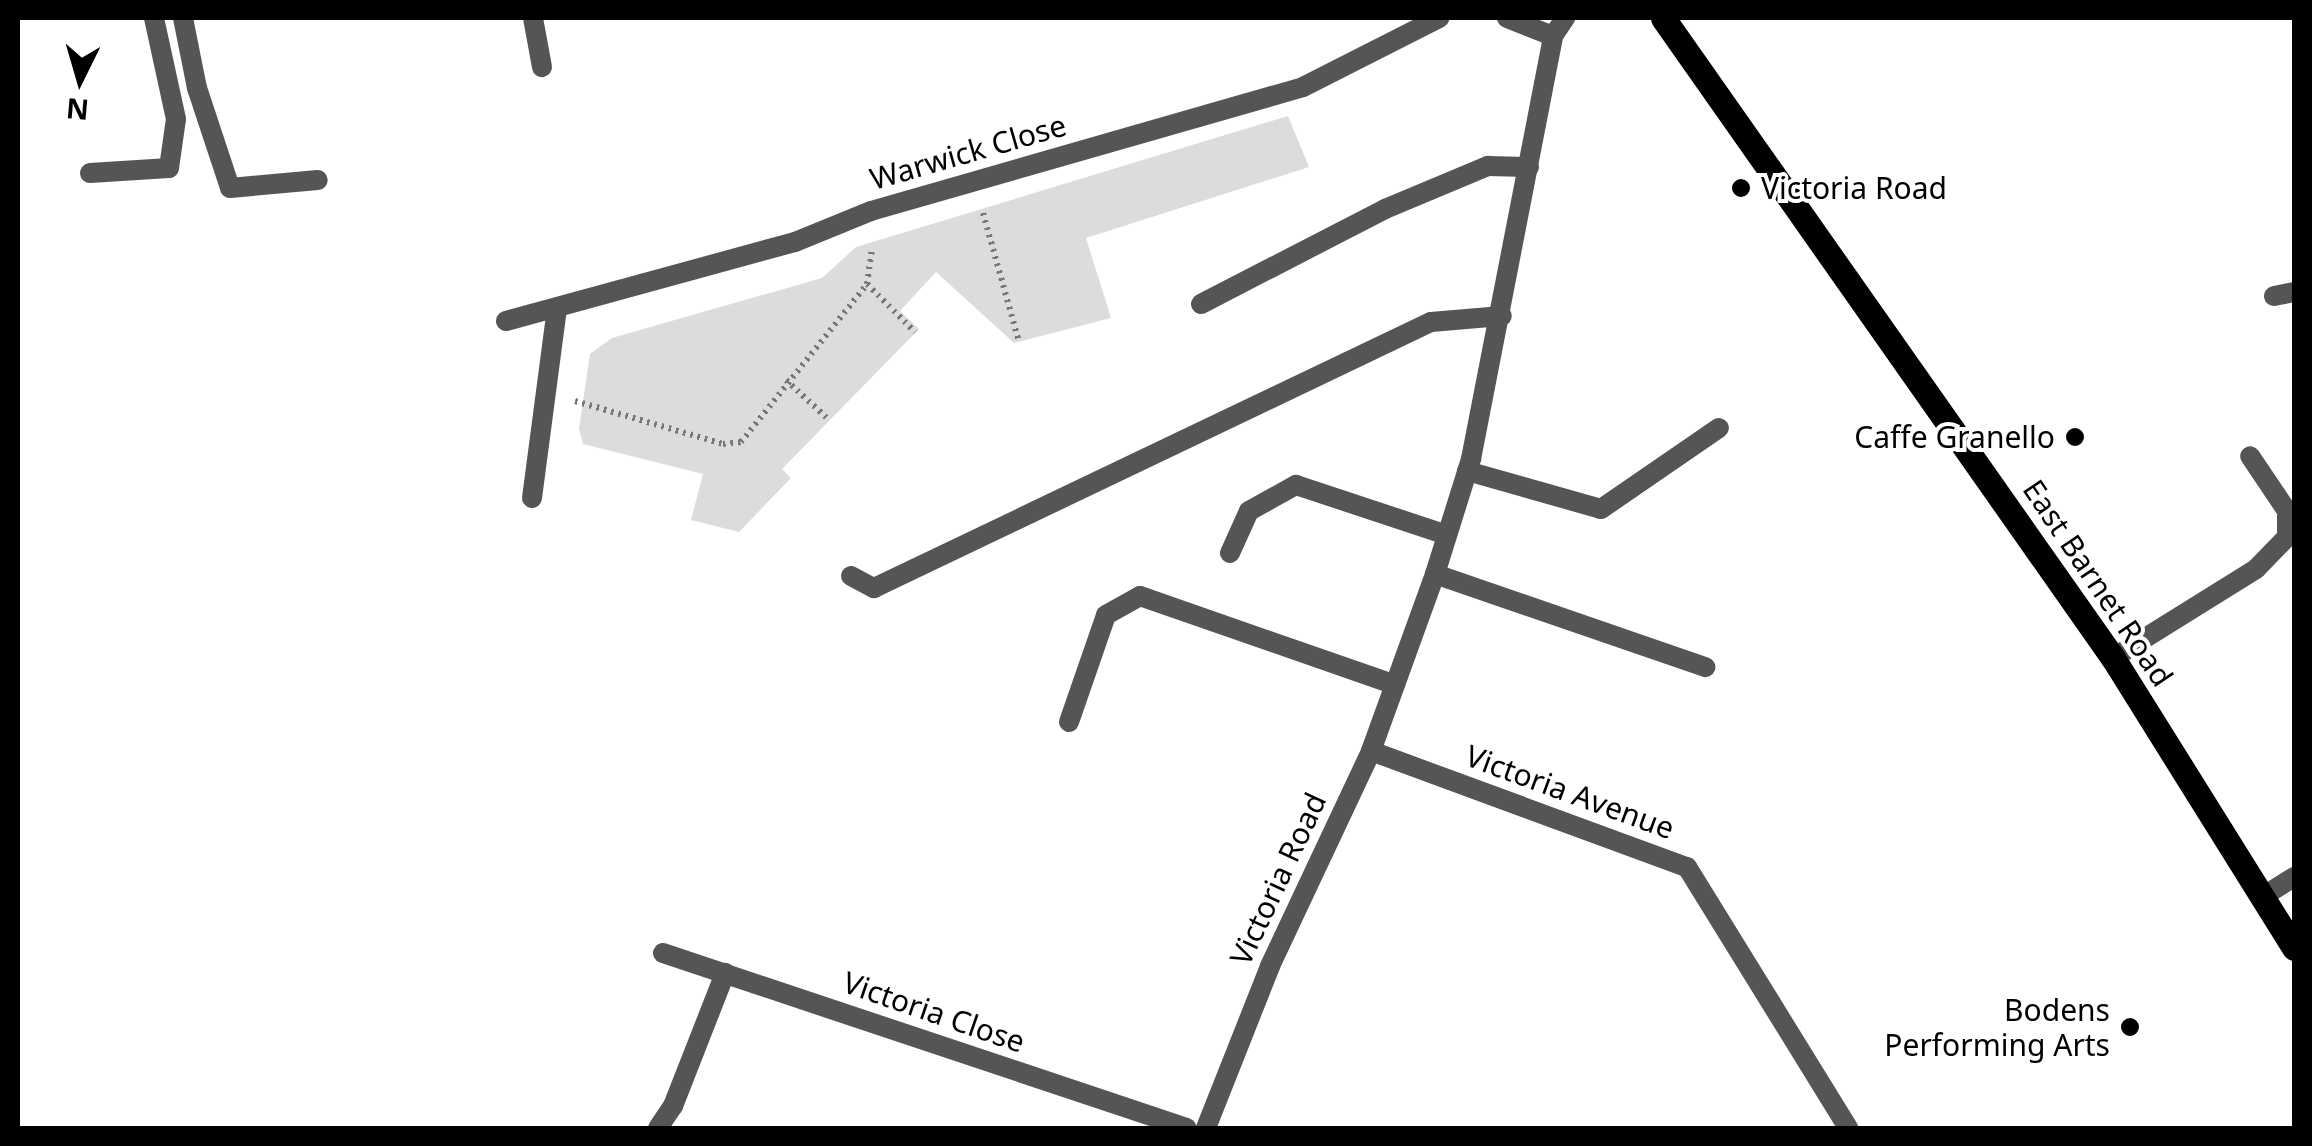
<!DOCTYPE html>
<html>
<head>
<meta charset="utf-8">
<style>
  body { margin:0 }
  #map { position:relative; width:2312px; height:1146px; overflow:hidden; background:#fff; font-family:"Noto Sans",sans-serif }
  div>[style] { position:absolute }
  .green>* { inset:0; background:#dcdcdc }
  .path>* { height:6px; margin-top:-3px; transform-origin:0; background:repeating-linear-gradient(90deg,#777 0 2.5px,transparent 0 7.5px) }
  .lane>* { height:20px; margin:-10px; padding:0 10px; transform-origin:10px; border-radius:10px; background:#555 }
  .street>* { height:20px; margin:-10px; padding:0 10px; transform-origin:10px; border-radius:10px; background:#555 }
  .primary>* { height:25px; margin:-12.5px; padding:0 12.5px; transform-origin:12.5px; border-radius:12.5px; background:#000 }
  .dots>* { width:28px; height:28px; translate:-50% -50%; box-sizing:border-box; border:5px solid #fff; border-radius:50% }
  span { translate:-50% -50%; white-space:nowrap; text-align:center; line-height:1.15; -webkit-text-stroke:8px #fff; paint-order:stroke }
  .street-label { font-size:30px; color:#000 }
  .poi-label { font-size:30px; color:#000 }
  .left { translate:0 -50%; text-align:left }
  .right { translate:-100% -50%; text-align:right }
  .frame { position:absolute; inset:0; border:20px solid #000; pointer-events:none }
  .north { position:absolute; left:30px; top:30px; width:100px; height:100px; -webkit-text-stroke:8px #fff; paint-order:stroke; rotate:185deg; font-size:28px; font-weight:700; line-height:40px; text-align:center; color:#000 }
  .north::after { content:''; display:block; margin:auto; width:35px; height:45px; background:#000; clip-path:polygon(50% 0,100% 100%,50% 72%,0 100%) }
</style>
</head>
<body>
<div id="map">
  <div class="green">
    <i style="clip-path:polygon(1288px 116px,1309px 167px,1086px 238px,1111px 318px,1014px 343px,936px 272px,900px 311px,919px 329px,782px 469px,791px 478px,739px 532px,691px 520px,703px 474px,583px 444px,579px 429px,590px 354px,612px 338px,822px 278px,856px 247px)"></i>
  </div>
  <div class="path">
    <i style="left:983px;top:213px;width:134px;rotate:74.4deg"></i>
    <i style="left:867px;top:284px;width:68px;rotate:45deg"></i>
    <i style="left:786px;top:380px;width:57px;rotate:42.9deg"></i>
    <i style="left:575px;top:401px;width:154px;rotate:16.2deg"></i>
    <i style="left:723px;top:444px;width:18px;rotate:-6deg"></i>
    <i style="left:741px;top:442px;width:202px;rotate:-51.4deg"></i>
    <i style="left:867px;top:284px;width:37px;rotate:-82deg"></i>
  </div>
  <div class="lane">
    <i style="left:183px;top:18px;width:71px;rotate:78.7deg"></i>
    <i style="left:197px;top:88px;width:105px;rotate:71.7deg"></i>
    <i style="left:230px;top:188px;width:88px;rotate:-5.2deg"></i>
    <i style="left:90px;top:173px;width:79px;rotate:-3.6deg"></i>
    <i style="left:169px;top:168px;width:49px;rotate:-81.9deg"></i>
    <i style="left:176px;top:119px;width:103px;rotate:-102.3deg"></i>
    <i style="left:1201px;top:304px;width:207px;rotate:-27.3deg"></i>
    <i style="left:1385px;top:209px;width:112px;rotate:-22.7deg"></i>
    <i style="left:1488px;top:166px;width:41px;rotate:1.4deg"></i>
    <i style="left:1467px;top:471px;width:139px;rotate:15.8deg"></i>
    <i style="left:1601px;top:509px;width:143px;rotate:-34.5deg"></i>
    <i style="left:532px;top:498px;width:192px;rotate:-82.5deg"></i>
    <i style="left:1230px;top:553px;width:46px;rotate:-65.7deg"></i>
    <i style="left:1249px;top:511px;width:54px;rotate:-29deg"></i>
    <i style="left:1296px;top:485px;width:159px;rotate:18.3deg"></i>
    <i style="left:1435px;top:574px;width:286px;rotate:19deg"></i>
    <i style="left:851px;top:576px;width:26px;rotate:28deg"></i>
    <i style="left:874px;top:588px;width:617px;rotate:-25.53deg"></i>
    <i style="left:1431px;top:322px;width:71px;rotate:-4.8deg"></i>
    <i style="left:2113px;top:658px;width:168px;rotate:-31.9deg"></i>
    <i style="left:2256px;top:569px;width:45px;rotate:-45.9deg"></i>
    <i style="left:2287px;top:537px;width:26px;rotate:-90deg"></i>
    <i style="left:2287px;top:511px;width:66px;rotate:-123.9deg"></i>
    <i style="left:1069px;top:722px;width:113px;rotate:-70.9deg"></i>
    <i style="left:1106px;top:615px;width:39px;rotate:-29deg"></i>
    <i style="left:1140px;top:596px;width:270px;rotate:19.2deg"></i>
    <i style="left:2262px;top:897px;width:38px;rotate:-32deg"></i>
    <i style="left:658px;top:1128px;width:27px;rotate:-56deg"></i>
    <i style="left:673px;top:1106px;width:143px;rotate:-68.6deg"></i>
  </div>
  <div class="street">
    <i style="left:533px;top:18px;width:50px;rotate:79.6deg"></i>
    <i style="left:1507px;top:18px;width:49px;rotate:21.4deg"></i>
    <i style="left:2274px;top:296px;width:20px;rotate:-11deg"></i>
    <i style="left:506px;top:321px;width:300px;rotate:-15.3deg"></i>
    <i style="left:795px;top:242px;width:82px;rotate:-22.2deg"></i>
    <i style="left:871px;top:211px;width:449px;rotate:-16deg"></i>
    <i style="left:1303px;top:87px;width:153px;rotate:-26.9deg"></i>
    <i style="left:1371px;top:751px;width:337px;rotate:20.2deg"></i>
    <i style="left:1687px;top:867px;width:307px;rotate:58.3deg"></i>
    <i style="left:663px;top:953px;width:552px;rotate:18.47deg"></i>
    <i style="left:1206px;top:1128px;width:174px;rotate:-68.4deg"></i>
    <i style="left:1270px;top:966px;width:238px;rotate:-64.8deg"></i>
    <i style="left:1371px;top:751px;width:188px;rotate:-70.1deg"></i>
    <i style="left:1435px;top:574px;width:121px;rotate:-72.6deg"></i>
    <i style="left:1471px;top:459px;width:431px;rotate:-79deg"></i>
    <i style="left:1553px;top:36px;width:22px;rotate:-56deg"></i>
  </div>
  <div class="primary">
    <i style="left:1663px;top:18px;width:782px;rotate:54.89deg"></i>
    <i style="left:2113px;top:658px;width:342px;rotate:58deg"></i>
  </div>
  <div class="dots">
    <i style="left:1741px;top:188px;background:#000"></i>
    <i style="left:2075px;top:437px;background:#000"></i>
    <i style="left:2130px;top:1027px;background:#000"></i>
  </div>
  <div class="street-label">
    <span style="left:968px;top:152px;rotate:-16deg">Warwick Close</span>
    <span style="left:2098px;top:583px;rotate:56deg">East Barnet Road</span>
    <span style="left:1570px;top:792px;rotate:20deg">Victoria Avenue</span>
    <span style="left:1278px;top:879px;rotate:-65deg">Victoria Road</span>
    <span style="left:934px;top:1012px;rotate:19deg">Victoria Close</span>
  </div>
  <div class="poi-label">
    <span class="left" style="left:1761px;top:188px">Victoria Road</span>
    <span class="right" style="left:2055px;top:437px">Caffe Granello</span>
    <span class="right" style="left:2110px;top:1027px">Bodens<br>Performing Arts</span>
  </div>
  <div class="frame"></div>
  <div class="north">N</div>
</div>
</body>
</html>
